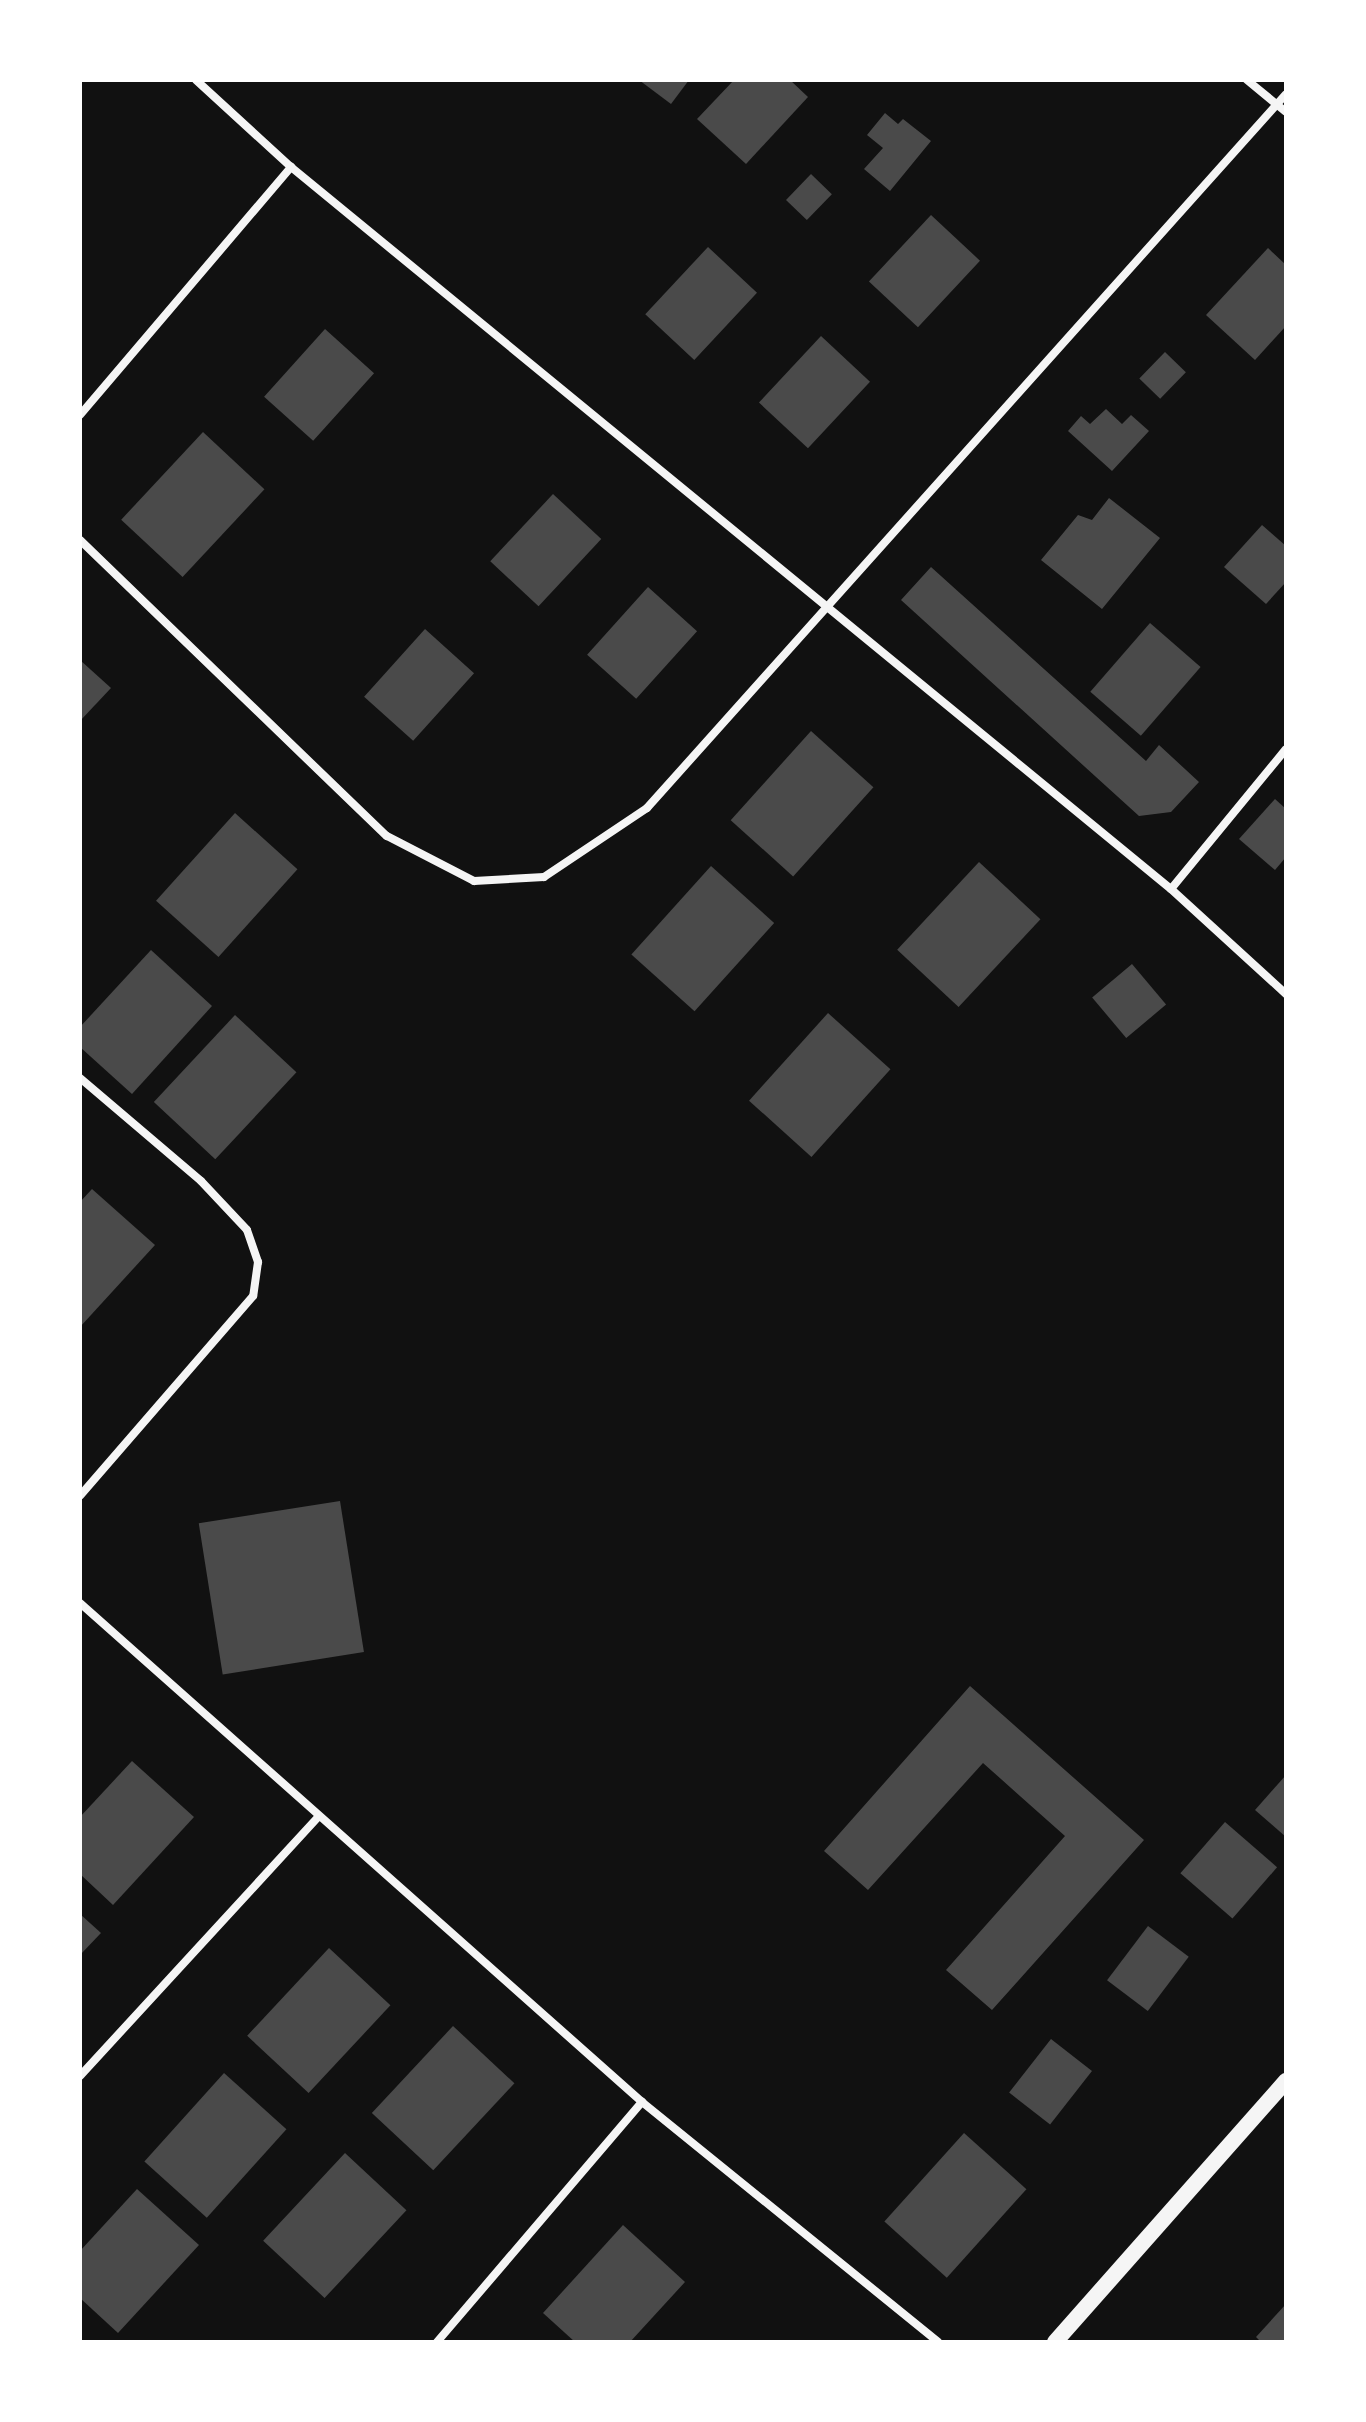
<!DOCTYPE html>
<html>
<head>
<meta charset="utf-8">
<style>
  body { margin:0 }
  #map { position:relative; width:1366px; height:2422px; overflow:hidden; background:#111; font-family:"DejaVu Sans",sans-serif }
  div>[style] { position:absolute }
  .building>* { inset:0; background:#4a4a4a; transform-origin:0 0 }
  .minor>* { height:8px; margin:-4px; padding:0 4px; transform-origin:4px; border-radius:4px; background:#f5f5f5 }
  .secondary>* { height:16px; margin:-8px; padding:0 8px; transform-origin:8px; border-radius:8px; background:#f5f5f5 }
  span { translate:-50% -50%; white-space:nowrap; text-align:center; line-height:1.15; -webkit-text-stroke:6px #fff; paint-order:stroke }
  .frame { position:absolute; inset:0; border:82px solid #fff; pointer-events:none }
</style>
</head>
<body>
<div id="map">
  <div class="building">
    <i style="clip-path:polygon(639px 80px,689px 80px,671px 104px)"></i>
    <i style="clip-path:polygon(734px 80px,790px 80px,808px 97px,746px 164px,697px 119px)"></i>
    <i style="clip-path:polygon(885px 113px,898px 124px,903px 119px,931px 141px,890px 191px,864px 169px,883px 148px,867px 135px)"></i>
    <i style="left:811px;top:174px;width:29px;height:36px;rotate:44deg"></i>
    <i style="left:931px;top:215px;width:67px;height:91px;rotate:43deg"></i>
    <i style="left:708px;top:247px;width:67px;height:92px;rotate:43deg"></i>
    <i style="clip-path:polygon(1268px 248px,1286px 265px,1286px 326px,1255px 360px,1206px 315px)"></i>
    <i style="left:325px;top:329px;width:66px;height:91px;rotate:42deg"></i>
    <i style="left:821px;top:336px;width:67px;height:91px;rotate:43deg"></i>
    <i style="left:1165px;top:352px;width:29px;height:37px;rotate:44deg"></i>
    <i style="clip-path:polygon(1106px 409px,1122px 424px,1131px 415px,1149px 431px,1112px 471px,1068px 431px,1081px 416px,1090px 424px)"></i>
    <i style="left:203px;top:432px;width:84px;height:120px;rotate:43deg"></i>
    <i style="left:553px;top:494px;width:66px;height:92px;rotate:43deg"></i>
    <i style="clip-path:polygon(1109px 498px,1160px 538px,1102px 609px,1041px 560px,1078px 515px,1092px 520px)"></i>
    <i style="clip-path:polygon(1262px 525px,1286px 546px,1286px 582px,1266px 604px,1224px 567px)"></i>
    <i style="clip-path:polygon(931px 567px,1146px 761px,1159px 745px,1199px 782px,1171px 812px,1139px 816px,901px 600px)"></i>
    <i style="left:648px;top:587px;width:66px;height:91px;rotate:42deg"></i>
    <i style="left:1150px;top:623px;width:67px;height:91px;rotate:41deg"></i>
    <i style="left:425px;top:629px;width:66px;height:91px;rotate:42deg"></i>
    <i style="clip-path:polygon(80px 660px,111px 688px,80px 721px)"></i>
    <i style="left:811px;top:731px;width:84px;height:120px;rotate:42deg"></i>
    <i style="clip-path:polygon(1275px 799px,1286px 809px,1286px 857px,1275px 870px,1239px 839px)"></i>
    <i style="left:235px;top:813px;width:84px;height:118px;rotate:42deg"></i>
    <i style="left:979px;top:862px;width:84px;height:120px;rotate:43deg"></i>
    <i style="left:711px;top:866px;width:85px;height:119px;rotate:42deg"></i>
    <i style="clip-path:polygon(151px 950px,212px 1006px,132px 1094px,80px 1047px,80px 1027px)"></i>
    <i style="left:1132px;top:964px;width:53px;height:52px;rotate:50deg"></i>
    <i style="left:828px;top:1013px;width:84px;height:118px;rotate:42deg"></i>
    <i style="left:235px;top:1015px;width:84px;height:119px;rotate:43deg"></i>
    <i style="clip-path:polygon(92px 1189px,155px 1245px,80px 1327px,80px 1202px)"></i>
    <i style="left:340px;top:1501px;width:153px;height:143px;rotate:81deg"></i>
    <i style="clip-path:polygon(970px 1686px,1144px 1840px,992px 2010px,946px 1970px,1065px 1836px,983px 1763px,868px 1890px,824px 1851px)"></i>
    <i style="clip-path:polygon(132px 1761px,194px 1817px,113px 1905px,80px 1874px,80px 1817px)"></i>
    <i style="clip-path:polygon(1286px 1775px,1286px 1837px,1255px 1810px)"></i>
    <i style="left:1225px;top:1822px;width:69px;height:68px;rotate:41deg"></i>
    <i style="clip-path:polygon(80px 1914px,101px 1933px,80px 1955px)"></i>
    <i style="left:1148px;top:1926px;width:51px;height:68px;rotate:37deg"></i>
    <i style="left:329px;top:1948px;width:84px;height:120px;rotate:43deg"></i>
    <i style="left:453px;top:2026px;width:84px;height:119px;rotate:43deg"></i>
    <i style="left:1051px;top:2039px;width:52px;height:68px;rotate:38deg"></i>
    <i style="left:224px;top:2073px;width:84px;height:119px;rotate:42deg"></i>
    <i style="left:964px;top:2133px;width:84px;height:119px;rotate:42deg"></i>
    <i style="left:345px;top:2153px;width:84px;height:120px;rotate:43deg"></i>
    <i style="clip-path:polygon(137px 2189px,199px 2245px,118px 2333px,80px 2298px,80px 2251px)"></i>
    <i style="clip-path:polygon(623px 2225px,685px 2282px,630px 2342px,575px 2342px,543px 2313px)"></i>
    <i style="clip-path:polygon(1286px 2304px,1286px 2342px,1261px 2342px,1256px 2337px)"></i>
  </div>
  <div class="minor">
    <i style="left:196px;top:80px;width:129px;rotate:42.5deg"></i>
    <i style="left:291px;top:167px;width:1138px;rotate:39.37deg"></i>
    <i style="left:1171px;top:889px;width:156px;rotate:42.4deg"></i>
    <i style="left:1247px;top:80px;width:50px;rotate:39.4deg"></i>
    <i style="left:80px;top:415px;width:326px;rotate:-49.6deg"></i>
    <i style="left:80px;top:540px;width:426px;rotate:44deg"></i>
    <i style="left:387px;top:836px;width:98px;rotate:27.3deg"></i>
    <i style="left:474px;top:881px;width:70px;rotate:-3.3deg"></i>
    <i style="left:544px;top:877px;width:124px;rotate:-33.8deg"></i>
    <i style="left:647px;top:808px;width:958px;rotate:-48.17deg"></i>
    <i style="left:1171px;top:889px;width:181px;rotate:-50.6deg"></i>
    <i style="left:80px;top:1078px;width:159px;rotate:40.4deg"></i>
    <i style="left:201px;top:1181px;width:67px;rotate:46.8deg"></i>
    <i style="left:247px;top:1230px;width:34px;rotate:71deg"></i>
    <i style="left:258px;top:1262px;width:34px;rotate:98deg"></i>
    <i style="left:253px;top:1296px;width:264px;rotate:130.9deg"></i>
    <i style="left:80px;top:1603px;width:752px;rotate:41.6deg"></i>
    <i style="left:642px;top:2102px;width:381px;rotate:39deg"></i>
    <i style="left:80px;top:2076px;width:353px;rotate:-47.4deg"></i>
    <i style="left:437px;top:2342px;width:316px;rotate:-49.5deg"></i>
  </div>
  <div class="secondary">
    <i style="left:1055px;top:2342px;width:349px;rotate:-48.5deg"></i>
  </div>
  <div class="frame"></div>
</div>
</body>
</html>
